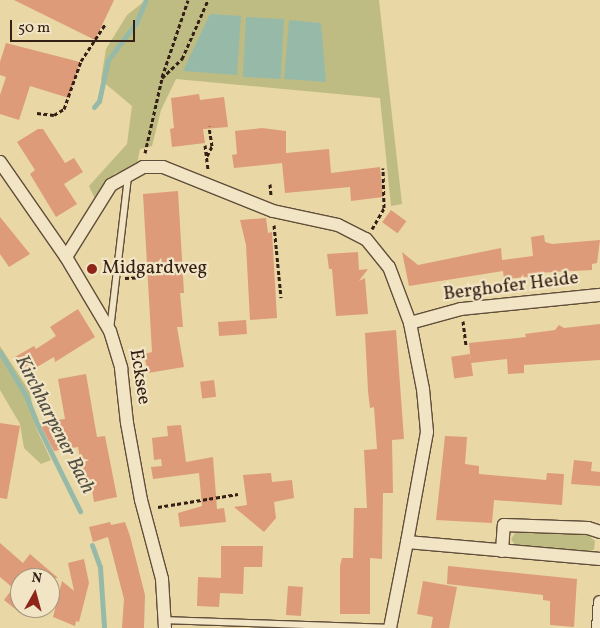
<!DOCTYPE html>
<html>
<head>
<meta charset="utf-8">
<style>
  body { margin:0 }
  #map { position:relative; width:600px; height:628px; overflow:hidden; background:#e9d7a6; font-family:Vollkorn,serif }
  div>[style] { position:absolute }
  .green>* { inset:0; background:#bebc82 }
  .water>* { inset:0; background:#97baa8; transform-origin:0 0 }
  .stream>* { height:5px; margin:-2.5px; padding:0 2.5px; transform-origin:2.5px; border-radius:2.5px; background:#97baa8 }
  .building>* { inset:0; background:#dd9b79; transform-origin:0 0 }
  .path>* { height:3px; margin-top:-1.5px; transform-origin:0; background:repeating-linear-gradient(90deg,#342016 0 4px,transparent 0 6.5px) }
  .roads { filter:drop-shadow(1px 0 #614e3a) drop-shadow(-1px 0 #614e3a) drop-shadow(0 1px #614e3a) drop-shadow(0 -1px #614e3a) }
  .lane>* { height:6px; margin:-3px; padding:0 3px; transform-origin:3px; border-radius:3px; background:#f1e5c5 }
  .street>* { height:12px; margin:-6px; padding:0 6px; transform-origin:6px; border-radius:6px; background:#f1e5c5 }
  .dots>* { width:14px; height:14px; translate:-50% -50%; box-sizing:border-box; border:2px solid #f1e5c5; border-radius:50% }
  span { translate:-50% -50%; white-space:nowrap; text-align:center; line-height:1.15; -webkit-text-stroke:4.5px #f1e5c5; paint-order:stroke }
  .poi-label { font-size:19px; color:#342016 }
  .left { translate:0 -50%; text-align:left }
  .street-label { font-size:19px; color:#342016 }
  .water-label { font-size:20px; color:#524e42; font-style:italic }
  .north { position:absolute; left:10px; top:568px; width:50px; height:50px; box-sizing:border-box; background:#f1e5c5; border:1px solid #a5967f; border-radius:50%; rotate:7deg; font-size:14px; font-weight:700; line-height:20px; text-align:center; color:#342016 }
  .north::after { content:''; display:block; margin:auto; width:18px; height:22px; background:#8f2418; clip-path:polygon(50% 0,100% 100%,50% 72%,0 100%) }
  .scale { position:absolute; left:10px; top:20px; width:125px; height:22px; box-sizing:border-box; border:2px solid #342016; border-top:0; padding-left:6px; font-size:15px; line-height:18px; white-space:nowrap; color:#342016; -webkit-text-stroke:4px #f1e5c5; paint-order:stroke }
</style>
</head>
<body>
<div id="map">
  <div class="green">
    <i style="clip-path:polygon(146px 0,379px 0,402px 204px,391px 206px,380px 98px,176px 79px,161px 110px,152px 146px,140px 149px,136px 169px,115px 173px,96px 201px,89px 186px,127px 144px,132px 106px,101px 80px,106px 49px,127px 15px)"></i>
    <i style="clip-path:polygon(0 346px,30px 392px,36px 428px,51px 460px,41px 464px,24px 448px,20px 424px,0 390px)"></i>
    <i style="clip-path:polygon(516px 532px,584px 532px,595px 541px,594px 549px,589px 553px,517px 548px,511px 539px)"></i>
  </div>
  <div class="water">
    <i style="clip-path:polygon(210px 14px,241px 16px,237px 75px,183px 71px)"></i>
    <i style="left:246px;top:17px;width:38px;height:60px;rotate:3deg"></i>
    <i style="clip-path:polygon(289px 20px,321px 23px,326px 82px,284px 79px)"></i>
  </div>
  <div class="stream">
    <i style="left:94px;top:107px;width:8px;rotate:-50deg"></i>
    <i style="left:99px;top:101px;width:42px;rotate:-77.6deg"></i>
    <i style="left:108px;top:60px;width:46px;rotate:-52.9deg"></i>
    <i style="left:136px;top:23px;width:25px;rotate:-67deg"></i>
    <i style="left:0;top:352px;width:51px;rotate:59.4deg"></i>
    <i style="left:26px;top:396px;width:32px;rotate:68deg"></i>
    <i style="left:38px;top:426px;width:95px;rotate:63.7deg"></i>
    <i style="left:92px;top:545px;width:23px;rotate:70deg"></i>
    <i style="left:100px;top:567px;width:61px;rotate:86.2deg"></i>
  </div>
  <div class="building">
    <i style="clip-path:polygon(14px 0,114px 0,95px 40px)"></i>
    <i style="clip-path:polygon(6px 43px,80px 62px,69px 98px,30px 86px,19px 120px,0 114px,0 95px,6px 77px,0 75px,0 62px)"></i>
    <i style="clip-path:polygon(199px 94px,200px 100px,224px 97px,228px 127px,203px 129px,205px 143px,172px 147px,170px 129px,174px 128px,171px 98px)"></i>
    <i style="clip-path:polygon(262px 128px,286px 131px,286px 153px,329px 149px,331px 173px,380px 167px,383px 197px,351px 201px,350px 187px,285px 193px,282px 163px,234px 168px,232px 155px,237px 154px,235px 131px)"></i>
    <i style="clip-path:polygon(38px 129px,43px 129px,65px 163px,74px 158px,83px 172px,64px 184px,77px 204px,56px 217px,30px 174px,35px 170px,17px 142px)"></i>
    <i style="clip-path:polygon(178px 191px,184px 293px,180px 293px,183px 327px,177px 327px,184px 367px,148px 373px,144px 354px,152px 352px,143px 194px)"></i>
    <i style="left:391px;top:210px;width:19px;height:15px;rotate:36deg"></i>
    <i style="clip-path:polygon(0 217px,30px 254px,9px 267px,0 254px)"></i>
    <i style="clip-path:polygon(266px 218px,268px 233px,272px 232px,277px 318px,250px 320px,246px 245px,240px 220px)"></i>
    <i style="clip-path:polygon(544px 235px,545px 242px,552px 244px,600px 240px,597px 263px,592px 264px,592px 270px,536px 273px,536px 276px,504px 279px,503px 271px,409px 286px,402px 252px,418px 265px,501px 248px,502px 260px,533px 256px,531px 237px)"></i>
    <i style="clip-path:polygon(358px 252px,359px 270px,368px 269px,359px 281px,365px 278px,368px 314px,336px 316px,332px 269px,329px 269px,327px 254px)"></i>
    <i style="clip-path:polygon(78px 309px,95px 337px,55px 362px,54px 357px,25px 374px,15px 357px,34px 346px,36px 349px,56px 336px,50px 327px)"></i>
    <i style="left:246px;top:320px;width:14px;height:28px;rotate:86deg"></i>
    <i style="clip-path:polygon(600px 324px,600px 360px,524px 365px,524px 373px,508px 374px,507px 359px,471px 363px,469px 343px,526px 337px,525px 334px,555px 330px,559px 325px,564px 328px)"></i>
    <i style="clip-path:polygon(396px 330px,404px 439px,392px 440px,393px 493px,383px 493px,382px 559px,370px 558px,370px 614px,340px 614px,340px 566px,342px 558px,353px 558px,354px 508px,367px 508px,364px 450px,377px 449px,374px 407px,370px 408px,368px 391px,365px 333px)"></i>
    <i style="left:470px;top:354px;width:22px;height:19px;rotate:82deg"></i>
    <i style="clip-path:polygon(86px 374px,97px 437px,105px 436px,117px 497px,94px 502px,91px 484px,85px 485px,78px 447px,54px 451px,39px 422px,65px 419px,58px 379px)"></i>
    <i style="left:214px;top:380px;width:17px;height:14px;rotate:83deg"></i>
    <i style="clip-path:polygon(0 423px,20px 426px,7px 499px,0 498px)"></i>
    <i style="clip-path:polygon(181px 425px,186px 462px,213px 457px,217px 509px,224px 508px,226px 522px,180px 527px,178px 513px,202px 506px,199px 473px,153px 479px,151px 467px,162px 466px,161px 459px,154px 460px,152px 438px,168px 436px,167px 426px)"></i>
    <i style="clip-path:polygon(445px 436px,467px 437px,465px 464px,479px 466px,479px 474px,546px 480px,547px 473px,564px 474px,562px 505px,494px 500px,492px 523px,436px 520px)"></i>
    <i style="clip-path:polygon(574px 460px,592px 462px,591px 471px,600px 472px,600px 486px,571px 484px)"></i>
    <i style="clip-path:polygon(271px 473px,272px 482px,292px 480px,294px 498px,274px 502px,276px 518px,264px 532px,234px 507px,247px 505px,243px 475px)"></i>
    <i style="clip-path:polygon(110px 522px,111px 525px,125px 522px,130px 536px,145px 595px,144px 628px,122px 628px,124px 599px,108px 537px,93px 542px,89px 527px)"></i>
    <i style="clip-path:polygon(0 543px,23px 563px,30px 554px,58px 578px,20px 578px,20px 613px,4px 600px,13px 588px,0 577px)"></i>
    <i style="clip-path:polygon(221px 546px,263px 546px,262px 567px,244px 567px,243px 594px,220px 593px,219px 607px,197px 606px,198px 577px,221px 578px)"></i>
    <i style="clip-path:polygon(84px 559px,89px 583px,79px 622px,76px 621px,75px 626px,53px 617px,62px 581px,74px 591px,68px 563px)"></i>
    <i style="clip-path:polygon(448px 566px,577px 579px,574px 627px,550px 625px,550px 601px,543px 600px,543px 595px,447px 584px)"></i>
    <i style="clip-path:polygon(423px 581px,457px 587px,449px 628px,431px 628px,433px 617px,417px 614px)"></i>
    <i style="left:288px;top:586px;width:15px;height:29px;rotate:4deg"></i>
  </div>
  <div class="path">
    <i style="left:162px;top:77px;width:81px;rotate:-71.3deg"></i>
    <i style="left:37px;top:113px;width:17px;rotate:7deg"></i>
    <i style="left:54px;top:115px;width:12px;rotate:-31deg"></i>
    <i style="left:64px;top:109px;width:51px;rotate:-70.5deg"></i>
    <i style="left:81px;top:61px;width:45px;rotate:-56.7deg"></i>
    <i style="left:205px;top:145px;width:24px;rotate:83deg"></i>
    <i style="left:145px;top:153px;width:77px;rotate:-77.2deg"></i>
    <i style="left:162px;top:78px;width:28px;rotate:-44deg"></i>
    <i style="left:182px;top:59px;width:64px;rotate:-66.2deg"></i>
    <i style="left:207px;top:156px;width:11px;rotate:-63deg"></i>
    <i style="left:212px;top:146px;width:20px;rotate:-99deg"></i>
    <i style="left:270px;top:184px;width:12px;rotate:85deg"></i>
    <i style="left:274px;top:225px;width:73px;rotate:84.5deg"></i>
    <i style="left:372px;top:229px;width:24px;rotate:-60deg"></i>
    <i style="left:384px;top:208px;width:40px;rotate:-91.4deg"></i>
    <i style="left:125px;top:278px;width:20px;rotate:-3deg"></i>
    <i style="left:463px;top:321px;width:25px;rotate:83deg"></i>
    <i style="left:158px;top:507px;width:81px;rotate:-9.2deg"></i>
  </div>
  <div class="roads">
    <div class="lane">
      <i style="left:110px;top:330px;width:155px;rotate:-83.3deg"></i>
      <i style="left:165px;top:620px;width:225px;rotate:2deg"></i>
    </div>
    <div class="street">
      <i style="left:0;top:162px;width:116px;rotate:55.2deg"></i>
      <i style="left:66px;top:257px;width:86px;rotate:59.3deg"></i>
      <i style="left:110px;top:331px;width:39px;rotate:73deg"></i>
      <i style="left:121px;top:368px;width:55px;rotate:83.8deg"></i>
      <i style="left:127px;top:423px;width:78px;rotate:79.7deg"></i>
      <i style="left:141px;top:500px;width:82px;rotate:75.1deg"></i>
      <i style="left:162px;top:579px;width:49px;rotate:86.5deg"></i>
      <i style="left:66px;top:257px;width:85px;rotate:-58deg"></i>
      <i style="left:111px;top:185px;width:37px;rotate:-29deg"></i>
      <i style="left:143px;top:167px;width:20px"></i>
      <i style="left:163px;top:167px;width:118px;rotate:21.8deg"></i>
      <i style="left:273px;top:211px;width:66px;rotate:12.2deg"></i>
      <i style="left:338px;top:225px;width:31px;rotate:27deg"></i>
      <i style="left:366px;top:239px;width:36px;rotate:51deg"></i>
      <i style="left:389px;top:267px;width:60px;rotate:69.4deg"></i>
      <i style="left:410px;top:323px;width:67px;rotate:78.9deg"></i>
      <i style="left:423px;top:389px;width:43px;rotate:84.7deg"></i>
      <i style="left:427px;top:432px;width:112px;rotate:100.3deg"></i>
      <i style="left:410px;top:323px;width:53px;rotate:-15.4deg"></i>
      <i style="left:461px;top:309px;width:140px;rotate:-5.8deg"></i>
      <i style="left:502px;top:551px;width:26px;rotate:-86deg"></i>
      <i style="left:504px;top:525px;width:84px;rotate:2deg"></i>
      <i style="left:588px;top:528px;width:13px;rotate:18deg"></i>
      <i style="left:390px;top:628px;width:88px;rotate:-78.8deg"></i>
      <i style="left:407px;top:542px;width:194px;rotate:5deg"></i>
      <i style="left:598px;top:628px;width:26px;rotate:-86deg"></i>
    </div>
  </div>
  <div class="dots">
    <i style="left:92px;top:269px;background:#8f2418"></i>
  </div>
  <div class="poi-label">
    <span class="left" style="left:102px;top:269px">Midgardweg</span>
  </div>
  <div class="street-label">
    <span style="left:511px;top:287px;rotate:-7deg">Berghofer Heide</span>
    <span style="left:139px;top:377px;rotate:81deg">Ecksee</span>
  </div>
  <div class="water-label">
    <span style="left:54px;top:425px;rotate:63deg">Kirchharpener Bach</span>
  </div>
  <div class="north">N</div>
  <div class="scale">50 m</div>
</div>
</body>
</html>
